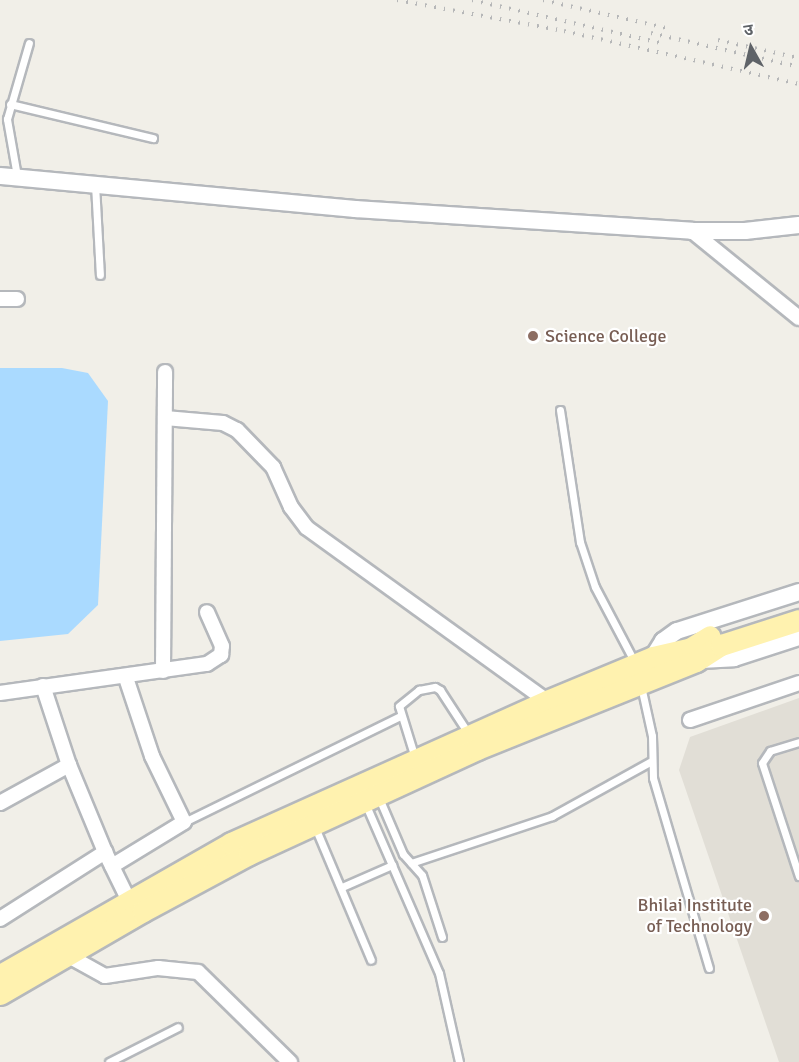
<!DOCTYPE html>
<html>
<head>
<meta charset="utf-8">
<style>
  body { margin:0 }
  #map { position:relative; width:799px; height:1062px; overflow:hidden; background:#f1efe8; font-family:Signika,"Noto Sans Devanagari",sans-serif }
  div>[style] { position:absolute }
  .education>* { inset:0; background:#e1ded6 }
  .water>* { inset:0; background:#aadaff }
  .roads { filter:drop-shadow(2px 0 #b5b8bc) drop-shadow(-2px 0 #b5b8bc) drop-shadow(0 2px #b5b8bc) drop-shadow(0 -2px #b5b8bc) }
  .service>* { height:7px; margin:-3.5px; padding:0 3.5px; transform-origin:3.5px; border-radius:3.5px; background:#fff }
  .minor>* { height:14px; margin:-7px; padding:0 7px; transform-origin:7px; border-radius:7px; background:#fff }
  .tertiary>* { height:16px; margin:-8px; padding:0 8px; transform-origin:8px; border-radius:8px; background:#fff }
  .primary>* { height:21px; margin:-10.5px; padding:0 10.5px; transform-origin:10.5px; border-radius:10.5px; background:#fff2af }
  .rail>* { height:4px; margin-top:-2px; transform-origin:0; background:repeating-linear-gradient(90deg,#b6b7b8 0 1.5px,transparent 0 9.5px) }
  .dots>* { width:16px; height:16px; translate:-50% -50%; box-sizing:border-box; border:3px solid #fff; border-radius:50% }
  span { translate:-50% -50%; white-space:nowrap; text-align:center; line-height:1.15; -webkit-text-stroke:4.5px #fff; paint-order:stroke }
  .education-label { font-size:18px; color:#785e54 }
  .left { translate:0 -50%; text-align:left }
  .right { translate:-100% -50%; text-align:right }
  .north { position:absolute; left:721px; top:18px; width:60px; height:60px; -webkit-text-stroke:4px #fff; paint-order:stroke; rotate:352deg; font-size:16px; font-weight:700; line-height:24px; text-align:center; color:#5f6368 }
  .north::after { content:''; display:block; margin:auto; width:21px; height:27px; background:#5f6368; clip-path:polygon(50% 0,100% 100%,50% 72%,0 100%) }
</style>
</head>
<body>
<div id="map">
  <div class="education">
    <i style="clip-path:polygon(799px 698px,799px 1062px,779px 1062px,679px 770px,690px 737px)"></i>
  </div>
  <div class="water">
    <i style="clip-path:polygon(0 368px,62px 368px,88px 373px,108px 401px,98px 605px,68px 634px,0 641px)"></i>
  </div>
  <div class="roads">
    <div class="service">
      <i style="left:10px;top:104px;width:147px;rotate:13.4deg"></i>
      <i style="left:17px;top:176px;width:58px;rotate:-100deg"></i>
      <i style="left:7px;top:119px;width:79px;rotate:-73.9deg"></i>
      <i style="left:95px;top:184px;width:91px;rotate:86.9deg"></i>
      <i style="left:560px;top:410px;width:134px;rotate:81.4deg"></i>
      <i style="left:580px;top:542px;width:47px;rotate:71.6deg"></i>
      <i style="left:595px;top:587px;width:84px;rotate:62.2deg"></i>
      <i style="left:641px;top:686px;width:51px;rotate:77.6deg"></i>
      <i style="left:652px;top:736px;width:42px;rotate:88.6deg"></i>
      <i style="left:653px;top:778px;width:198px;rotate:73.6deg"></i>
      <i style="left:799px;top:742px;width:30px;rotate:163deg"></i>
      <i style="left:770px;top:751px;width:14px;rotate:124deg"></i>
      <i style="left:762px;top:763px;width:119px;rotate:71.9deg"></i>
      <i style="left:415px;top:758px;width:54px;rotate:-107.1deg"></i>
      <i style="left:399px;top:706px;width:26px;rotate:-39deg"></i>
      <i style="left:419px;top:690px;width:16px;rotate:-11deg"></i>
      <i style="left:435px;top:687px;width:6px;rotate:31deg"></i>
      <i style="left:440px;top:690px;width:51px;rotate:56.9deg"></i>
      <i style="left:379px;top:798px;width:61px;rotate:66.8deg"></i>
      <i style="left:403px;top:854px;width:28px;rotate:48deg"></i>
      <i style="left:422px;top:875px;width:65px;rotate:72.1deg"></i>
      <i style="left:365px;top:803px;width:185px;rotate:66.5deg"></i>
      <i style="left:439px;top:973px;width:91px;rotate:77.3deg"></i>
      <i style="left:184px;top:822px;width:241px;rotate:-26.1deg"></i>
      <i style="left:315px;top:827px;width:144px;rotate:67.2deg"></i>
      <i style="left:411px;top:863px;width:149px;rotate:-18.4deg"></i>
      <i style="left:552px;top:816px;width:112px;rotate:-28.9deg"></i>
      <i style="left:342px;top:887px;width:55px;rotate:-23.7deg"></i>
      <i style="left:109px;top:1062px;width:77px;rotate:-26.9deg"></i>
    </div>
    <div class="minor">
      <i style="left:692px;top:231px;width:138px;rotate:39.1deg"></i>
      <i style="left:0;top:299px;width:17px"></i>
      <i style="left:165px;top:418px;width:58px;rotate:4.9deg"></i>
      <i style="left:223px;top:423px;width:16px;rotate:27deg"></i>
      <i style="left:237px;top:430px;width:52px;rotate:45.8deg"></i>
      <i style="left:273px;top:467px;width:44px;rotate:65.8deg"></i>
      <i style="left:291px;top:507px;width:26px;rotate:53deg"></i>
      <i style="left:307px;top:528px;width:296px;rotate:35.8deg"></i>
      <i style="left:701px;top:661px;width:33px;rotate:-3deg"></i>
      <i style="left:734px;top:659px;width:68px;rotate:-17.9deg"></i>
      <i style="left:163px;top:671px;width:299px;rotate:-89.6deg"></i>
      <i style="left:43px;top:686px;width:83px;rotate:71.8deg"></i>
      <i style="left:69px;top:765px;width:94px;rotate:67.5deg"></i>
      <i style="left:0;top:693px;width:209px;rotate:-8deg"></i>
      <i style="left:207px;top:664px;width:17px;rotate:-33deg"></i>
      <i style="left:221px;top:655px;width:9px;rotate:-84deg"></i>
      <i style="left:222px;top:646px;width:37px;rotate:-114deg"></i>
      <i style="left:690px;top:720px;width:115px;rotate:-18.7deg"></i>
      <i style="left:0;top:803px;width:79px;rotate:-28.8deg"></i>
      <i style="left:112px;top:866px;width:84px;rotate:-31.4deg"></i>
      <i style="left:184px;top:822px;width:73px;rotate:-115.9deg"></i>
      <i style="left:152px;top:756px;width:82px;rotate:-108.4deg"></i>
      <i style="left:0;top:919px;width:125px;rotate:-32.5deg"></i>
      <i style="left:105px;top:852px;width:52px;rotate:63.9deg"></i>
      <i style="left:67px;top:955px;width:43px;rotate:28.9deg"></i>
      <i style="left:105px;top:976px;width:54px;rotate:-8.6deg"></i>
      <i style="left:158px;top:968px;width:40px;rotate:5.7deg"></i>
      <i style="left:198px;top:972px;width:129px;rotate:44.4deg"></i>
    </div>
    <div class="tertiary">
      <i style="left:0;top:176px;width:357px;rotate:5.3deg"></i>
      <i style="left:355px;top:209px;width:338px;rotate:3.7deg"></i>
      <i style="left:692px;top:231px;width:53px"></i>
      <i style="left:745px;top:231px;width:54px;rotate:-6.3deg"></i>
      <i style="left:653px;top:657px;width:19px;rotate:-58deg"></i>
      <i style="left:663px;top:641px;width:17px;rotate:-36deg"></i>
      <i style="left:677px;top:631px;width:128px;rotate:-17.7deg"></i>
    </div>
    <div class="primary">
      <i style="left:0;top:975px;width:266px;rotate:-29.7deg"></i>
      <i style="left:231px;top:843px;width:346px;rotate:-24.2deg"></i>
      <i style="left:547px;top:701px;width:115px;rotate:-22.5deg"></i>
      <i style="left:653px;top:657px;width:39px;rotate:-13deg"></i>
      <i style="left:691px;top:648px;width:22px;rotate:-32deg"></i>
      <i style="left:0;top:994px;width:165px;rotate:-30.1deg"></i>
      <i style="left:143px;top:911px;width:120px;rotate:-28.3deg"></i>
      <i style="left:249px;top:854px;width:251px;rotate:-24.7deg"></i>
      <i style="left:477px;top:749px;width:236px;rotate:-21.9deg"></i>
      <i style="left:696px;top:661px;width:30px;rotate:-33deg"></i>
      <i style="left:721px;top:645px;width:82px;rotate:-17.8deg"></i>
    </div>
  </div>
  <div class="rail">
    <i style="left:397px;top:0;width:170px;rotate:10.5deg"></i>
    <i style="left:564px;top:31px;width:241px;rotate:12.7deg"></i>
    <i style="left:472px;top:0;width:195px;rotate:12.8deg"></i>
    <i style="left:543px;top:0;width:126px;rotate:12.8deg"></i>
    <i style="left:651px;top:33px;width:152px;rotate:12.9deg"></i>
    <i style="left:718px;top:40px;width:83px;rotate:12.5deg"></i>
  </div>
  <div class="dots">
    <i style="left:533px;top:336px;background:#8d6e63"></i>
    <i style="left:764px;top:916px;background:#8d6e63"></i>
  </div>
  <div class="education-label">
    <span class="left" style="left:545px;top:336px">Science College</span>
    <span class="right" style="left:752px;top:916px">Bhilai Institute<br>of Technology</span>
  </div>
  <div class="north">उ</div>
</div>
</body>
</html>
